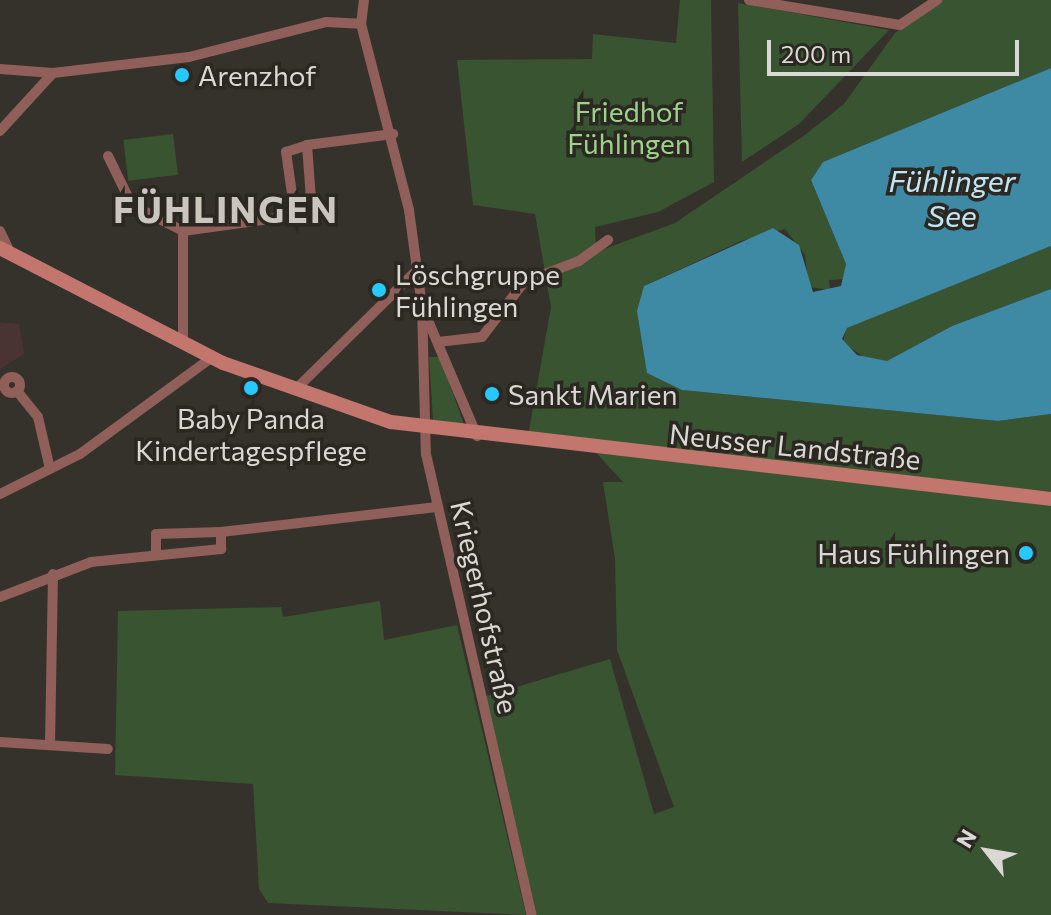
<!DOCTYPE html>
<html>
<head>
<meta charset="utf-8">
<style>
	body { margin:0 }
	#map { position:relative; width:1051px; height:915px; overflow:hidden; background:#35322c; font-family:Commissioner,sans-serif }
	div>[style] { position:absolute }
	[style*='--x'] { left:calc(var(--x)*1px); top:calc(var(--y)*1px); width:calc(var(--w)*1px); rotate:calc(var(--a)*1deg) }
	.education>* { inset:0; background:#493433 }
	.green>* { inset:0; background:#395431; transform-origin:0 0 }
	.water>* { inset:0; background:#3e89a4 }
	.street>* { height:10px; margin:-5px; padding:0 5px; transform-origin:5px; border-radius:5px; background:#905f59 }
	.street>.ring { margin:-5px; padding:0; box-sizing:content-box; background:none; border:10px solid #905f59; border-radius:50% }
	.secondary>* { height:14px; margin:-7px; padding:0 7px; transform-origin:7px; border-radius:7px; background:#c3766d }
	.dots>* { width:22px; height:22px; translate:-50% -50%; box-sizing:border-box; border:4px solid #2b2822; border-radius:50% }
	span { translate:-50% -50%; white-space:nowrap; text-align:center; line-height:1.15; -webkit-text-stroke:7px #2b2822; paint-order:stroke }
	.poi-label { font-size:28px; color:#dad8d4 }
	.left { translate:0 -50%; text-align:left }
	.right { translate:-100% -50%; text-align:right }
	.park-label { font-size:28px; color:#9cd48b }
	.street-label { font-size:28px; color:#dad8d4 }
	.water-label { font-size:30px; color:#c0e6f6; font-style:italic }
	.district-label { font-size:36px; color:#cac6be; font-weight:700; letter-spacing:2px }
	.north { position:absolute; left:947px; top:811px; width:80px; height:80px; -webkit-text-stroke:6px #2b2822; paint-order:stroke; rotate:301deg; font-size:22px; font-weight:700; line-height:32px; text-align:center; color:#dad8d4 }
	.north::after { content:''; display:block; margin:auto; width:28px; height:36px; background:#dad8d4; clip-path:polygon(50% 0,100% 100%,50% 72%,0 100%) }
	.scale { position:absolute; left:767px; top:40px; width:252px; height:36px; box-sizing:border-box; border:4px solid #dad8d4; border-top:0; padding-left:10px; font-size:24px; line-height:28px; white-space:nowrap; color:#dad8d4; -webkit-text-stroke:6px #2b2822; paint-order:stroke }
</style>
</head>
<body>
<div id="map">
	<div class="education">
		<i style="clip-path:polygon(0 322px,19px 324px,24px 354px,0 369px)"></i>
	</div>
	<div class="green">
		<i style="clip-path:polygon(680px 0,711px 0,714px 182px,658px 212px,595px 227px,596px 252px,675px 223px,805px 135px,844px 104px,895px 33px,943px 0,1051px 0,1051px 68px,823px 162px,811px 180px,846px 264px,843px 279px,829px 280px,830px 290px,809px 287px,805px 255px,785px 229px,741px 241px,644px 286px,682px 390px,998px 421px,1051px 414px,1051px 915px,534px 915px,483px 697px,610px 659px,654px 814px,674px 807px,617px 650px,615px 559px,603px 482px,623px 482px,590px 446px,527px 442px,551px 307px,535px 214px,473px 205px,457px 60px,592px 59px,593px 34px,676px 43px)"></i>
		<i style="clip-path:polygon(738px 3px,889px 30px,799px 124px,742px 162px)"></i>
		<i style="left:173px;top:134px;width:41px;height:50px;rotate:83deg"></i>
		<i style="clip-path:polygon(1051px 246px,1051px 289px,952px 326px,887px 361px,870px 361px,843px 343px,846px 328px)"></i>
		<i style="clip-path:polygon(429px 357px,440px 357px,465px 427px,433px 420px)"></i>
		<i style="clip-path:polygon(380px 601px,384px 640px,457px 625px,526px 915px,268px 903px,259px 889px,253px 784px,115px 775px,118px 611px,281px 607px,283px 617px)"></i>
	</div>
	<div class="water">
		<i style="clip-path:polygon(1051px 68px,1051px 246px,847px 328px,842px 339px,857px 355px,887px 361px,952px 326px,1051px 289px,1051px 414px,998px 421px,682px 390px,647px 373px,637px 311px,644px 286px,773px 228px,799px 245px,813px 292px,841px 286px,846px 264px,811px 180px,823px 162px)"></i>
	</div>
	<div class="street">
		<i style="--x:364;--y:0;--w:24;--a:97"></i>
		<i style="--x:361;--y:24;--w:192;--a:75.5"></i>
		<i style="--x:409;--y:210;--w:97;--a:82.3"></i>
		<i style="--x:422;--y:306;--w:148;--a:88.5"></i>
		<i style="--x:426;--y:454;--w:473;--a:77.1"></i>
		<i style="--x:749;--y:0;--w:153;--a:9.4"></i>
		<i style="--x:900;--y:25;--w:45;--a:-34"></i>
		<i style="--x:0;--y:69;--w:53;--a:4.3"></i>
		<i style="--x:0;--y:131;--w:79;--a:-47.6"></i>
		<i style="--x:53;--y:73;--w:137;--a:-6.7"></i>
		<i style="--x:189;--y:57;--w:141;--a:-14.3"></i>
		<i style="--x:326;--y:22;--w:35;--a:3"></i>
		<i style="--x:108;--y:156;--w:55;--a:63.9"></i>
		<i style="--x:132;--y:205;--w:57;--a:27"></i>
		<i style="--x:295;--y:215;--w:64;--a:-98.1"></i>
		<i style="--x:286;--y:152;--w:22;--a:-18"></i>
		<i style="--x:0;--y:231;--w:19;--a:65"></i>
		<i style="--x:424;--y:311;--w:136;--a:67"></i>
		<i style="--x:438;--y:342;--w:44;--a:-6.5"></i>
		<i style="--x:482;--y:337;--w:69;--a:-52.6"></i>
		<i style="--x:524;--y:282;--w:59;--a:-20.9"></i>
		<i style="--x:579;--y:261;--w:36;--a:-36"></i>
		<i style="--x:183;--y:343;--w:112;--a:-90"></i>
		<i style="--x:183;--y:231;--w:130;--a:-7.9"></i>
		<i style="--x:312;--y:213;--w:68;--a:-94.2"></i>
		<i style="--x:307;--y:145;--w:87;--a:-7.3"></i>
		<i class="ring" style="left:4px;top:377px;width:6px;height:6px"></i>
		<i style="--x:300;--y:385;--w:163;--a:-44.5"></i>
		<i style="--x:17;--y:391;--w:33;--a:51"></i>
		<i style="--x:38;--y:417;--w:53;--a:77"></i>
		<i style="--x:0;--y:494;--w:89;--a:-26.6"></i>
		<i style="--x:80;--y:454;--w:162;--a:-36.2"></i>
		<i style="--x:156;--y:551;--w:17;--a:-90"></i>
		<i style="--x:156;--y:534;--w:65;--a:-1.8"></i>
		<i style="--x:0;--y:597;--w:97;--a:-21"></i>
		<i style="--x:91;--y:562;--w:131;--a:-5.7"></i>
		<i style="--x:221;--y:549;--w:17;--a:-90"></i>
		<i style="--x:221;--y:532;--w:217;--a:-6.6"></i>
		<i style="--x:0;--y:742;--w:108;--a:3.7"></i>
		<i style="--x:50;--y:745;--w:171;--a:-89"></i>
	</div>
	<div class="secondary">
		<i style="--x:0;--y:248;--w:251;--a:27.3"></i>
		<i style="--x:223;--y:363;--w:178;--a:19.4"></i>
		<i style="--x:391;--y:422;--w:664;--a:6.65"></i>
	</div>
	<div class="dots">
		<i style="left:182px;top:75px;background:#26c9fe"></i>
		<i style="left:379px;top:290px;background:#26c9fe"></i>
		<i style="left:251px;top:388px;background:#26c9fe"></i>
		<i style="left:492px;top:394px;background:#26c9fe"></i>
		<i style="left:1026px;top:553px;background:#26c9fe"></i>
	</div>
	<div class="poi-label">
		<span class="left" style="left:198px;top:75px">Arenzhof</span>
		<span class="left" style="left:395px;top:290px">Löschgruppe<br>Fühlingen</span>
		<span class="left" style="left:508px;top:394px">Sankt Marien</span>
		<span style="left:251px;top:434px">Baby Panda<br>Kindertagespflege</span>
		<span class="right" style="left:1010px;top:553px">Haus Fühlingen</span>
	</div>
	<div class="park-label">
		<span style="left:629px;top:127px">Friedhof<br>Fühlingen</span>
	</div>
	<div class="street-label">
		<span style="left:795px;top:446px;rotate:6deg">Neusser Landstraße</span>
		<span style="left:485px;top:607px;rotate:77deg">Kriegerhofstraße</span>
	</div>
	<div class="water-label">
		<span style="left:952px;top:197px">Fühlinger<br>See</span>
	</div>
	<div class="district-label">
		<span style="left:226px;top:209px">FÜHLINGEN</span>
	</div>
	<div class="north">N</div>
	<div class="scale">200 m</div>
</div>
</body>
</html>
